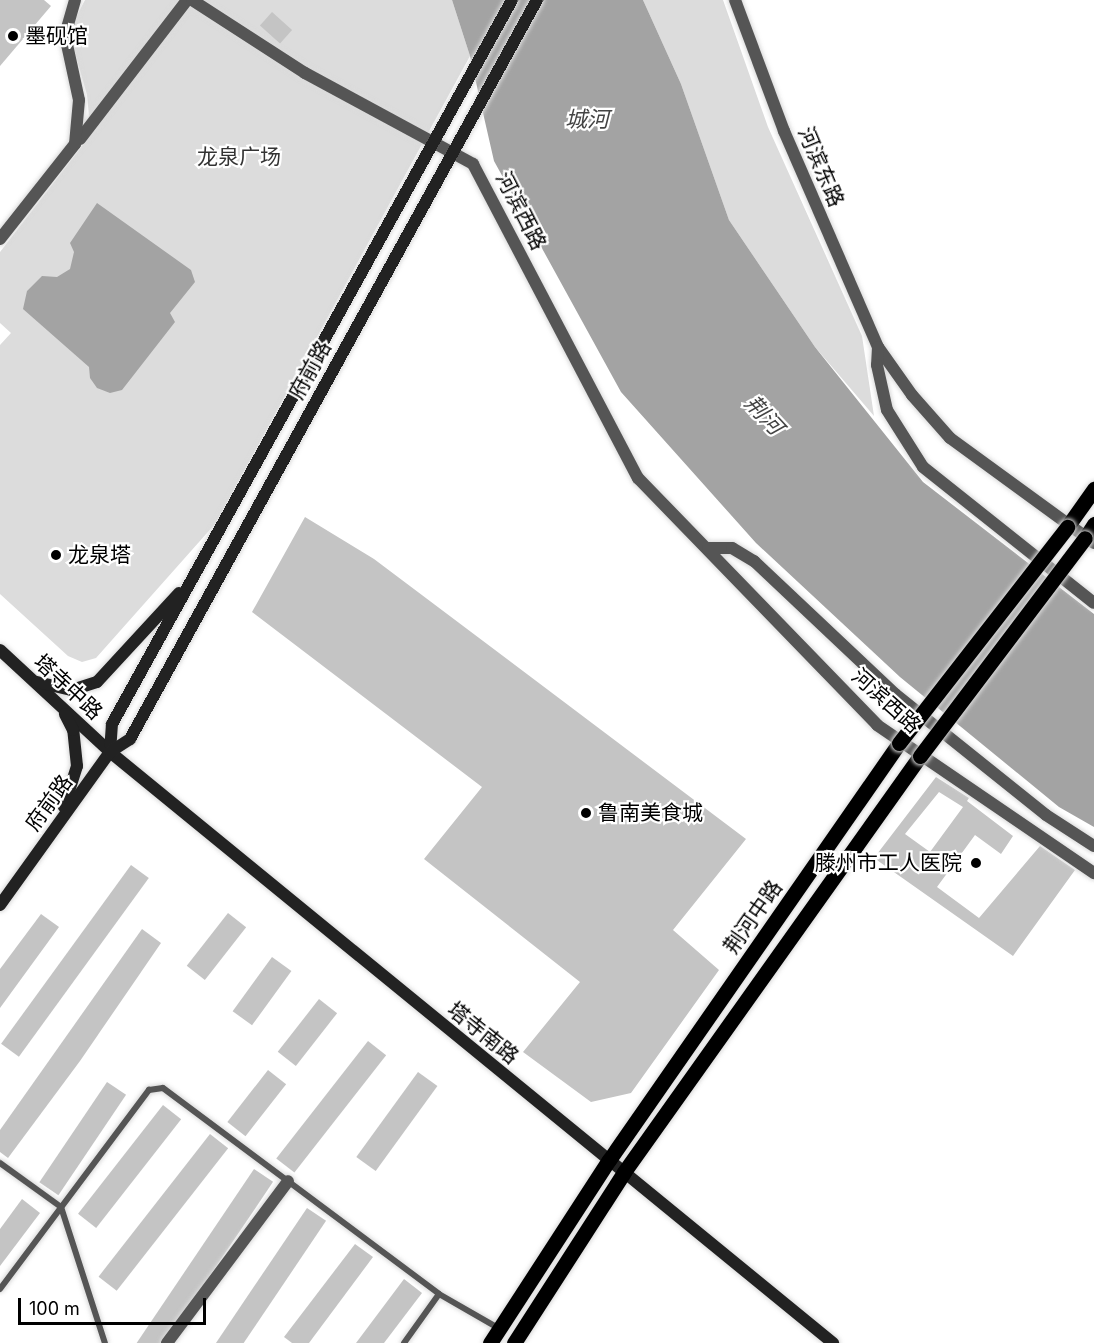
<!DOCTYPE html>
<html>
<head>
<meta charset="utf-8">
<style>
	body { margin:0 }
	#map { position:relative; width:1094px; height:1343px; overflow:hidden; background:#fff; font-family:Inter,"Noto Sans SC",sans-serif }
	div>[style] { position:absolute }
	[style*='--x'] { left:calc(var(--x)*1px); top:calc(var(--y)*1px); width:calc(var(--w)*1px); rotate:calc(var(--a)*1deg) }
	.green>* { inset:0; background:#dcdcdc }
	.water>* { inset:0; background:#a3a3a3 }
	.building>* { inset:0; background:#c4c4c4; transform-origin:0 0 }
	.roads { filter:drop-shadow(0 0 2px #dbdbdb) drop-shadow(0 0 2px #dbdbdb) }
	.service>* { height:6px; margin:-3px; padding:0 3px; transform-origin:3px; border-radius:3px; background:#555 }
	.minor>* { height:12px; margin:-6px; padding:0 6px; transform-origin:6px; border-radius:6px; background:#555 }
	.tertiary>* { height:12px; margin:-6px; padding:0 6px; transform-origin:6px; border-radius:6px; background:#555 }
	.secondary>* { height:12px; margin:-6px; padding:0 6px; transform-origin:6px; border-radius:6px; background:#222 }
	.primary>* { height:15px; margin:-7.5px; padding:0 7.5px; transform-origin:7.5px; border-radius:7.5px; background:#000 }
	.bridges { filter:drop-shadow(0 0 2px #dbdbdb) drop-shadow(0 0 2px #dbdbdb) }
	.primary-bridge>* { height:15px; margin:-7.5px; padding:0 7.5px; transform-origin:7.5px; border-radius:7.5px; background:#000 }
	.dots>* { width:16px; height:16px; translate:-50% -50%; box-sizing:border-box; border:3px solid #fff; border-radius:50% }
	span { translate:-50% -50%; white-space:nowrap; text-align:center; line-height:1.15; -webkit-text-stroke:4.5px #fff; paint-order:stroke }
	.poi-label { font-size:21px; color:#000 }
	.left { translate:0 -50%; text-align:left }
	.right { translate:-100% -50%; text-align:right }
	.park-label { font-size:21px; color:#333 }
	.street-label { font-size:21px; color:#000 }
	.water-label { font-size:22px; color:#444; font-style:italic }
	.scale { position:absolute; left:18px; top:1298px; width:188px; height:27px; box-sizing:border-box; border:3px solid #000; border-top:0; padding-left:8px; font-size:18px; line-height:21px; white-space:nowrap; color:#000; -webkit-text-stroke:4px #fff; paint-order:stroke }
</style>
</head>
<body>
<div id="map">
	<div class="green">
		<i style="clip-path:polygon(85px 0,452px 0,470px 56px,215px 524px,96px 658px,82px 662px,68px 656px,0 594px,0 345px,11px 333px,0 323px,0 252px,83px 145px,89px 116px,87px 95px,72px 42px,73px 23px)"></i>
		<i style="clip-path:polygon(643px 0,723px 0,768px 127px,862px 336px,874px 416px,815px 347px,729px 220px,681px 84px)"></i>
	</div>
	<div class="water">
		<i style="clip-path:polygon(452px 0,643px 0,681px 84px,729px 220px,815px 347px,923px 482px,1094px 614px,1094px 827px,1059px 807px,900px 677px,756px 543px,621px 392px,494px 161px,470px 56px)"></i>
		<i style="clip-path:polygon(97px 203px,191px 270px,195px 282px,170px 313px,175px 322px,122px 390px,110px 393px,97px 388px,90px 378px,89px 367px,23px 309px,27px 291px,42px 276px,57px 277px,70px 269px,74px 252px,70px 243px)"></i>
	</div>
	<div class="building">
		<i style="clip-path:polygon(0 0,44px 0,51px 6px,0 66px)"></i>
		<i style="left:272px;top:12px;width:27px;height:18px;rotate:42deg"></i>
		<i style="clip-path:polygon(305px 517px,374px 559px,746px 839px,673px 930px,719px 970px,631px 1093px,591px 1102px,523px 1052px,580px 982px,424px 859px,482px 787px,252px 612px)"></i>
		<i style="clip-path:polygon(evenodd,936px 777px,969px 798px,967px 801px,1013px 836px,1001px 854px,975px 835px,937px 887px,979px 918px,1040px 846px,1075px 870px,1013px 956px,874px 858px,936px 777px,939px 792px,963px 807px,930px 852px,905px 834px,939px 792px)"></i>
		<i style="left:131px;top:865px;width:22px;height:221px;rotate:36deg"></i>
		<i style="left:228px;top:913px;width:23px;height:67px;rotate:38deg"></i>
		<i style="clip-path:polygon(41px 914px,59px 927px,0 1008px,0 969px)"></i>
		<i style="clip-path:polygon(142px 929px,161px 943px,80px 1061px,8px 1158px,0 1152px,0 1130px)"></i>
		<i style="left:272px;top:957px;width:24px;height:67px;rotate:36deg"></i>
		<i style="left:319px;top:999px;width:23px;height:67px;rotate:38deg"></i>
		<i style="left:368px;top:1041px;width:23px;height:149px;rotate:38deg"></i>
		<i style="left:268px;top:1070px;width:23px;height:66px;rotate:38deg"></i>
		<i style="left:418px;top:1072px;width:24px;height:105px;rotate:36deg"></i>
		<i style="left:107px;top:1082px;width:23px;height:121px;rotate:34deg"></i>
		<i style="left:163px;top:1105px;width:23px;height:138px;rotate:38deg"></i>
		<i style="left:210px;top:1134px;width:23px;height:181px;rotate:38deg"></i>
		<i style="left:254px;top:1169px;width:23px;height:216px;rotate:34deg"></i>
		<i style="clip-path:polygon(22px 1199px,40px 1213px,0 1266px,0 1229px)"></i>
		<i style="left:307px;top:1208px;width:23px;height:169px;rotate:34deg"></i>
		<i style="clip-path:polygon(355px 1244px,373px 1257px,309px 1343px,292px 1343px,284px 1337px)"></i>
		<i style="clip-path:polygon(404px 1279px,422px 1293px,384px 1343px,356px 1343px)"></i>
	</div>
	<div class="roads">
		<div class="service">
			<i style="--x:0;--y:1163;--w:75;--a:35.8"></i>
			<i style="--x:61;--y:1207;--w:143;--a:72.1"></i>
			<i style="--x:0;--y:1289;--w:249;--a:-53.2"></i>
			<i style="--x:149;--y:1090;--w:14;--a:-8"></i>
			<i style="--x:163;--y:1088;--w:344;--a:36.7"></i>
			<i style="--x:439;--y:1294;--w:70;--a:29.8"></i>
			<i style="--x:404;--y:1343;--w:60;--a:-54.5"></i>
		</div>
		<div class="minor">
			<i style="--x:80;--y:139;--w:175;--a:-52.4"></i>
			<i style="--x:0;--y:239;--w:121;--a:-51.7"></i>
			<i style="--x:75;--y:144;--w:44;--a:-84.8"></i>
			<i style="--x:79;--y:100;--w:66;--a:-102.2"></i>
			<i style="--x:65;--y:35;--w:36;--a:-74"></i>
			<i style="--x:167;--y:1343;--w:202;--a:-53.2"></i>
		</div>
		<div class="tertiary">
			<i style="--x:192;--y:0;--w:135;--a:32.9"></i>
			<i style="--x:305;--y:73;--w:191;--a:28.4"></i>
			<i style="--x:473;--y:164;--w:355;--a:62.3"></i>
			<i style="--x:638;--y:478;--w:344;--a:45.9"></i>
			<i style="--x:877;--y:725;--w:263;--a:34.3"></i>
			<i style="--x:735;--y:0;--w:140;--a:69.5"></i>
			<i style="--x:784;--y:131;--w:236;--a:66.5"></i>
			<i style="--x:878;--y:347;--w:59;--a:54.7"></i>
			<i style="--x:912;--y:395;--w:57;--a:48.5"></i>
			<i style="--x:950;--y:438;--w:178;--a:36.1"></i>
			<i style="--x:878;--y:347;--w:18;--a:93"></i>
			<i style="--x:877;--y:365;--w:46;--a:77.5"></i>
			<i style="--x:887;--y:410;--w:67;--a:57.7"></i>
			<i style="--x:923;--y:467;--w:218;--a:38.5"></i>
			<i style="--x:708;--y:548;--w:24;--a:0"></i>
			<i style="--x:732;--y:548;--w:26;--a:31"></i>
			<i style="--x:754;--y:561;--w:194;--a:43.3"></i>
			<i style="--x:895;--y:694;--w:193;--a:38.7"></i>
			<i style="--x:1046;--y:815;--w:57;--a:32.9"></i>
		</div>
		<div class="secondary">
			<i style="--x:0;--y:650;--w:150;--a:42.8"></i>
			<i style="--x:110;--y:752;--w:934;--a:39.26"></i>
			<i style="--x:37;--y:682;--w:36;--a:13"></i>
			<i style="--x:72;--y:690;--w:26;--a:-18"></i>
			<i style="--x:97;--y:682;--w:121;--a:-47.3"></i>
			<i style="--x:110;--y:752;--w:28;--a:-86"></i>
			<i style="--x:112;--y:724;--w:827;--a:-61.08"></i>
			<i style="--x:64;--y:807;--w:43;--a:-72.4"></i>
			<i style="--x:77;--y:766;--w:36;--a:-96"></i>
			<i style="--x:73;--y:730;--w:18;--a:-117"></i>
			<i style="--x:0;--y:905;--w:188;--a:-54.3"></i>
			<i style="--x:110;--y:752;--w:24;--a:-33"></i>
			<i style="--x:130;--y:739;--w:844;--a:-61.16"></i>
		</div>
		<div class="primary">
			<i style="--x:1067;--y:527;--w:47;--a:-54.6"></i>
			<i style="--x:1085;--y:538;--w:17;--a:-57"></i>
			<i style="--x:490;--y:1343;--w:218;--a:-57"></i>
			<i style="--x:609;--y:1160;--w:508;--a:-55.18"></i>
			<i style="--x:514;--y:1343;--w:203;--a:-57.2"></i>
			<i style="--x:624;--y:1172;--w:511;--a:-54.57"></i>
		</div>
	</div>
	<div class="bridges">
		<div class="primary-bridge">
			<i style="--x:899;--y:743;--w:274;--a:-52.1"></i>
			<i style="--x:920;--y:756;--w:273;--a:-52.9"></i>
		</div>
	</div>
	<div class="dots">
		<i style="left:13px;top:36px;background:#000"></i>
		<i style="left:56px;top:555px;background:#000"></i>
		<i style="left:586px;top:813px;background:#000"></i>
		<i style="left:976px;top:863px;background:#000"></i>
	</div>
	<div class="poi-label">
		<span class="left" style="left:25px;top:36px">墨砚馆</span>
		<span class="left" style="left:68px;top:555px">龙泉塔</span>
		<span class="left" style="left:598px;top:813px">鲁南美食城</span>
		<span class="right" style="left:962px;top:863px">滕州市工人医院</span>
	</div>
	<div class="park-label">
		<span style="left:239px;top:157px">龙泉广场</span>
	</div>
	<div class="street-label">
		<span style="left:821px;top:167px;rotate:67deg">河滨东路</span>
		<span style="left:521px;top:211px;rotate:63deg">河滨西路</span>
		<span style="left:310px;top:370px;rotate:-61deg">府前路</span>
		<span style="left:68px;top:687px;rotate:43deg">塔寺中路</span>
		<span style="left:886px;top:701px;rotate:42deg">河滨西路</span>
		<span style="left:49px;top:803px;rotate:-54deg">府前路</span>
		<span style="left:753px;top:917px;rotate:-55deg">荆河中路</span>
		<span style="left:483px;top:1033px;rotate:39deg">塔寺南路</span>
	</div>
	<div class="water-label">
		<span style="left:587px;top:120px">城河</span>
		<span style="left:764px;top:415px;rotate:47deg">荆河</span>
	</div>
	<div class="scale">100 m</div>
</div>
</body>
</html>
